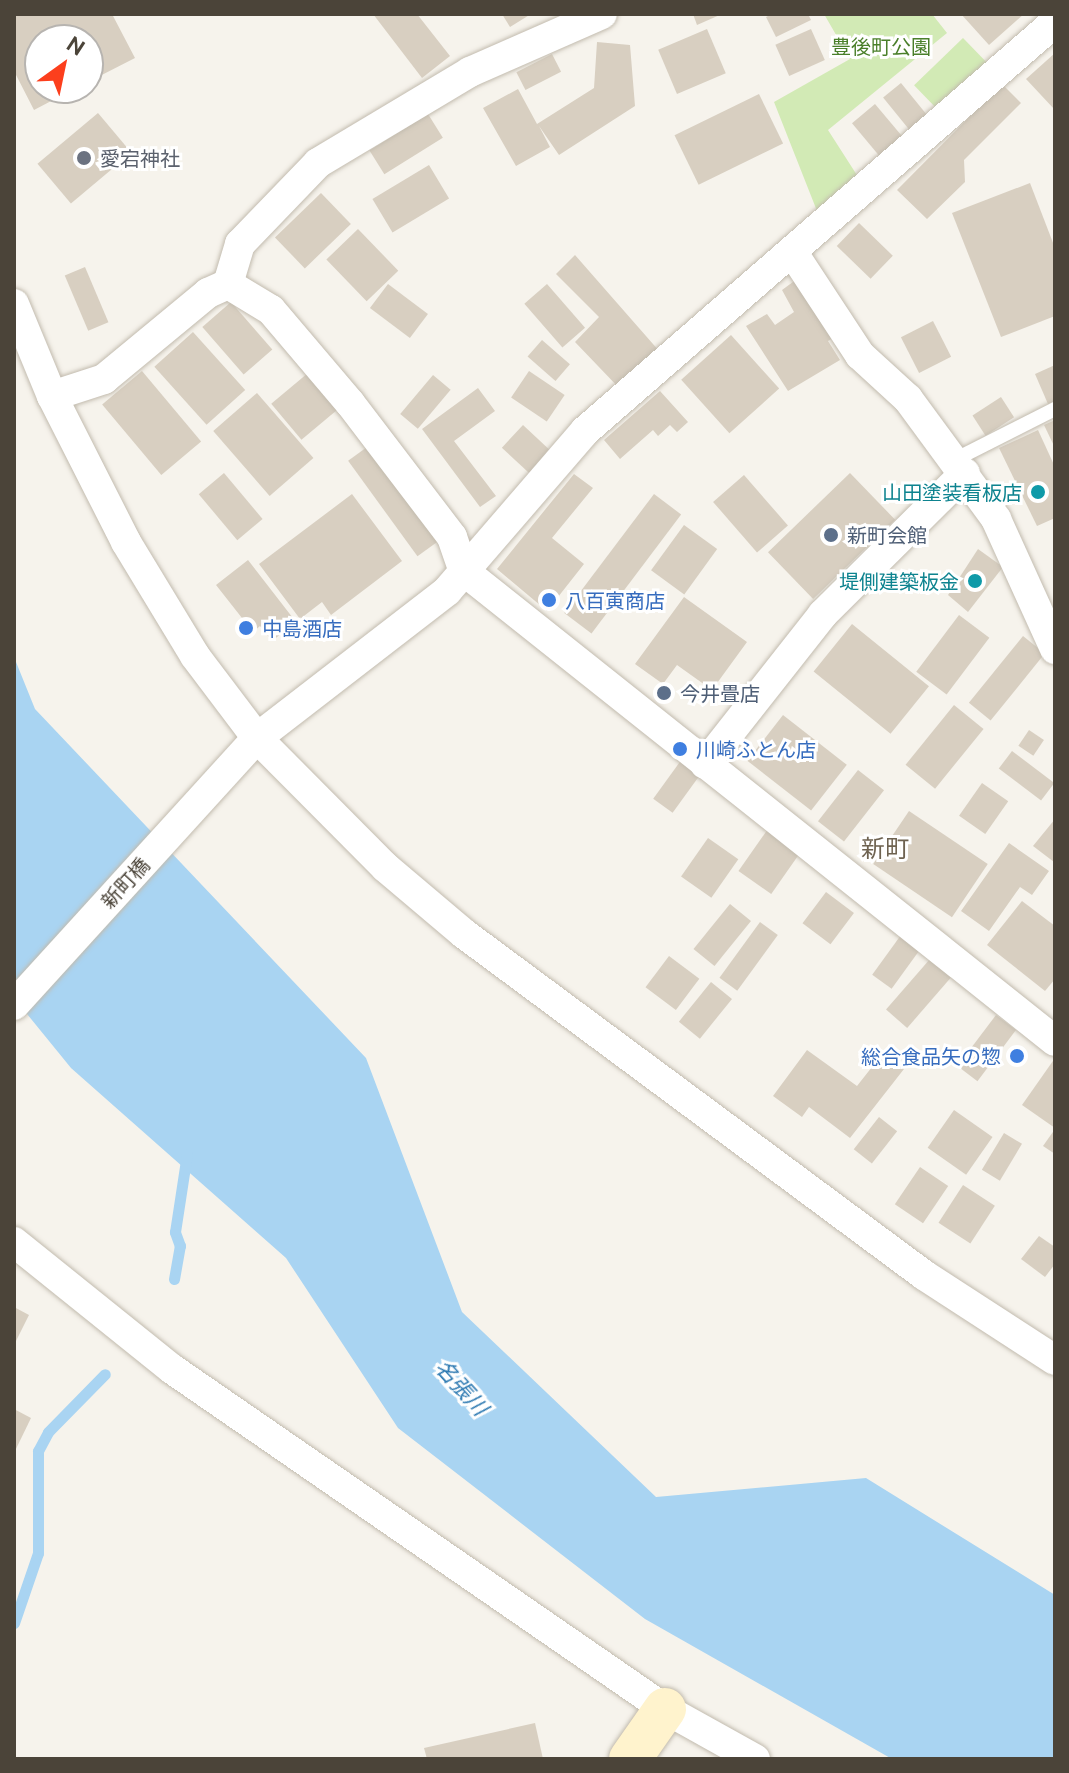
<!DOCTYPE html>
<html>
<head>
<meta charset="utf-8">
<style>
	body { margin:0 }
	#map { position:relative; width:1069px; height:1773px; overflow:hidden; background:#f6f3ec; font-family:Ubuntu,"Noto Sans JP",sans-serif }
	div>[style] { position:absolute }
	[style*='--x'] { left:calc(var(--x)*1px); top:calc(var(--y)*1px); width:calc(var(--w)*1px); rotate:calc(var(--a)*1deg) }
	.green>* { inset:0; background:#d2eab5; transform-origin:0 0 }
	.water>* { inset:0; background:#a9d4f2 }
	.stream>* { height:11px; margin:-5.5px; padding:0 5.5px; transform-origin:5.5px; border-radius:5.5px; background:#a9d4f2 }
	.building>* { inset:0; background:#d8cfc1; transform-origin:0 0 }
	.roads { filter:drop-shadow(0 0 2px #c2bbae) drop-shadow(0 0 2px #c2bbae) }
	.lane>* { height:14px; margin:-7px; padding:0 7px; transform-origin:7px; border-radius:7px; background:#fff }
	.street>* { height:30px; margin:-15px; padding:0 15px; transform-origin:15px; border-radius:15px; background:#fff }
	.secondary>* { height:42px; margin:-21px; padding:0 21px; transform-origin:21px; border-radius:21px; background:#fff3cd }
	.dots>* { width:22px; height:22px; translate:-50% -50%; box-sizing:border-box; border:4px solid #fff; border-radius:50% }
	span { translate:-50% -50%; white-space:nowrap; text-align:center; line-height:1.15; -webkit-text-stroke:6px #fff; paint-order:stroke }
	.park-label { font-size:20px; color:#4a7f2a }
	.worship-label { font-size:20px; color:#5b616d }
	.left { translate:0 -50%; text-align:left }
	.culture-label { font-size:20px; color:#0d838f }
	.right { translate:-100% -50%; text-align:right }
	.service-label { font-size:20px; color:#4e5e75 }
	.shop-label { font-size:20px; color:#366cbe }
	.street-label { font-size:20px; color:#4b4439 }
	.water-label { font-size:22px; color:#2e7ab2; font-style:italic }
	.quarter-label { font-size:24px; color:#6e6250 }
	.frame { position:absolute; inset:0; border:16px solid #4b4439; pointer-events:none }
	.north { position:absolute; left:24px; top:24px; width:80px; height:80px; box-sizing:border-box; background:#fff; border:2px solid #b7b4b0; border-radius:50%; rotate:33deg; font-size:22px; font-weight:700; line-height:32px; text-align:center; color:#4b4439 }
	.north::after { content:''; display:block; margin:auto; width:28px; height:36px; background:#fc3f1d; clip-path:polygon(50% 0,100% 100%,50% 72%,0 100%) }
</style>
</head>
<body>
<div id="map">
	<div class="green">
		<i style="clip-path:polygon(824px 14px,932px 14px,947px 33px,828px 130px,862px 183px,817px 211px,774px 102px,850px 59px)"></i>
		<i style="left:963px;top:38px;width:45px;height:68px;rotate:46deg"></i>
	</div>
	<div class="water">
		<i style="clip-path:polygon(14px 657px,35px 709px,366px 1058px,462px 1312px,656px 1497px,866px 1478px,1055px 1595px,1055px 1759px,892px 1759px,645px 1619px,398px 1428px,286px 1258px,71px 1068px,14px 998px)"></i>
	</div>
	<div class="stream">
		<i style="--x:174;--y:1279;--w:34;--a:-80"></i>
		<i style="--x:180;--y:1246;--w:15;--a:-110"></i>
		<i style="--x:175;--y:1232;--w:79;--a:-81.3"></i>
		<i style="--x:14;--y:1623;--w:74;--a:-71.1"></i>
		<i style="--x:38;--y:1553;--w:102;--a:-90"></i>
		<i style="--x:38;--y:1451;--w:21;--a:-62"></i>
		<i style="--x:48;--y:1432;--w:81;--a:-45.5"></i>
	</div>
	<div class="building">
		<i style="clip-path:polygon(14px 14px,112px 14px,135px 58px,88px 82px,88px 40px,40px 40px,40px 88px,76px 88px,34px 110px,14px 71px)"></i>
		<i style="clip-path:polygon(373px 14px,417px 14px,450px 56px,422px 78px)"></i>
		<i style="clip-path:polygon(502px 14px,531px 14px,510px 27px)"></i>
		<i style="clip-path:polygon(693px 14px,722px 14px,697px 25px)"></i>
		<i style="clip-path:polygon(772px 14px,808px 14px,811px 20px,776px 37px,766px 17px)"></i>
		<i style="clip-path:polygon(961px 14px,1024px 14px,989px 45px)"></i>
		<i style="left:707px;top:29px;width:48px;height:53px;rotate:67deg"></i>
		<i style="left:811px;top:29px;width:34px;height:39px;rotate:66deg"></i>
		<i style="clip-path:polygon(597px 42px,630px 45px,635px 106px,559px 155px,539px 126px,550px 147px,516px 166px,483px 108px,518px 89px,537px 124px,594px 88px)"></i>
		<i style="clip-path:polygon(1055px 53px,1055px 110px,1026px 79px)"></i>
		<i style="left:552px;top:54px;width:20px;height:40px;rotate:63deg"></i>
		<i style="left:901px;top:83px;width:50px;height:23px;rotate:51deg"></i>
		<i style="clip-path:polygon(1002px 84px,1021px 103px,964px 160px,965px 182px,927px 219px,897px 190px)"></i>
		<i style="left:759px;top:94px;width:55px;height:94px;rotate:64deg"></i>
		<i style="left:875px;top:104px;width:53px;height:30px;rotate:50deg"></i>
		<i style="left:98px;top:113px;width:52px;height:79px;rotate:50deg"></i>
		<i style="left:428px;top:114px;width:28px;height:69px;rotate:58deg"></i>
		<i style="left:429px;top:165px;width:39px;height:66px;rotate:59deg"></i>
		<i style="clip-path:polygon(1030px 183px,1055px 248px,1055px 316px,1001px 337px,952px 213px)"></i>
		<i style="left:321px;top:193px;width:43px;height:64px;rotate:46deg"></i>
		<i style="left:859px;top:223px;width:47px;height:32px;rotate:44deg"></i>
		<i style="left:358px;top:229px;width:58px;height:44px;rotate:46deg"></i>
		<i style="clip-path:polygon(575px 255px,660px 352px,621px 390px,575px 342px,599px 317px,556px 274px)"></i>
		<i style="left:85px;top:267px;width:60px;height:22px;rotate:67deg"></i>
		<i style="clip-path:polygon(797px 279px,833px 338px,828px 341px,840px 360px,788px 391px,746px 326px,767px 314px,775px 325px,794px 312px,782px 290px)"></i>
		<i style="left:388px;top:284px;width:50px;height:30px;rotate:37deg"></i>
		<i style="left:547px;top:284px;width:58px;height:30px;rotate:49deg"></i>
		<i style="left:231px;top:302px;width:63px;height:38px;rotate:49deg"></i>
		<i style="left:933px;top:321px;width:40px;height:36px;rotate:63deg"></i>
		<i style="left:193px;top:332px;width:78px;height:52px;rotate:48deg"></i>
		<i style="left:731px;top:335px;width:72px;height:67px;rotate:48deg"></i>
		<i style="left:542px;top:340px;width:37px;height:22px;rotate:41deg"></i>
		<i style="clip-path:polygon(1055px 365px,1055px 401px,1048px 404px,1035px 374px)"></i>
		<i style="left:142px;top:371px;width:92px;height:52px;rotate:50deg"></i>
		<i style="left:529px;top:371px;width:43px;height:32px;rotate:34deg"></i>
		<i style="left:308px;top:373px;width:47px;height:48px;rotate:50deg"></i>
		<i style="left:433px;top:375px;width:23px;height:51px;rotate:40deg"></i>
		<i style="clip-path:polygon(478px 388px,495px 411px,454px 441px,496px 496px,480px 507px,422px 429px)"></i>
		<i style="clip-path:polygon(660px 391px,688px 422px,677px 432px,670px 425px,658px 436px,653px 430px,620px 459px,604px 440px)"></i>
		<i style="left:257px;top:393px;width:86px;height:58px;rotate:49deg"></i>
		<i style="left:1001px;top:397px;width:24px;height:34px;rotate:57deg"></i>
		<i style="clip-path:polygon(1055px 420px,1055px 448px,1044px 425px)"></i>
		<i style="left:523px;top:425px;width:45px;height:31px;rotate:43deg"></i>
		<i style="clip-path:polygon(1038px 430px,1055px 467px,1055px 518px,1037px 526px,999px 448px)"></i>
		<i style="left:374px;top:442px;width:118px;height:32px;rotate:54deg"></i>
		<i style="left:224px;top:473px;width:60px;height:33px;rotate:50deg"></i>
		<i style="left:850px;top:473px;width:65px;height:114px;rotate:46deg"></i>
		<i style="clip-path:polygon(574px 474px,593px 488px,552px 538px,584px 564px,547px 611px,497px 569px)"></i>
		<i style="left:744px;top:475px;width:67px;height:41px;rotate:49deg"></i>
		<i style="clip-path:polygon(352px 494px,402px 561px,331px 615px,322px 602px,300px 619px,259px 564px)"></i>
		<i style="left:654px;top:494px;width:34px;height:149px;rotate:37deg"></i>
		<i style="left:684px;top:525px;width:41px;height:56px;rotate:36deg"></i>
		<i style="clip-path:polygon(978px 549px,1003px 567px,968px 612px,948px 595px)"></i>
		<i style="clip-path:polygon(248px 560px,296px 622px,272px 641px,260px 626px,253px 632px,216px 585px)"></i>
		<i style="clip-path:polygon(684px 597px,747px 642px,712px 690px,677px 665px,663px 684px,635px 664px)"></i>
		<i style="left:959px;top:615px;width:38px;height:71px;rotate:37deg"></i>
		<i style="left:852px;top:624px;width:99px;height:61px;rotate:39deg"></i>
		<i style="left:1023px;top:636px;width:28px;height:86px;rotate:39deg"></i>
		<i style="left:954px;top:705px;width:38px;height:77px;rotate:39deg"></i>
		<i style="left:783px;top:715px;width:81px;height:58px;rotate:38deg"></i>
		<i style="left:1029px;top:730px;width:18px;height:19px;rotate:34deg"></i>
		<i style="left:1012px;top:751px;width:53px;height:22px;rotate:37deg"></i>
		<i style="left:682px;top:759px;width:24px;height:49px;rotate:36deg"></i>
		<i style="left:858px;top:770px;width:33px;height:65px;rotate:38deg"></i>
		<i style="left:982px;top:783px;width:32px;height:40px;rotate:35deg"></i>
		<i style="left:909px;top:811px;width:95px;height:64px;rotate:34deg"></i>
		<i style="clip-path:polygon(1055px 819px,1055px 860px,1054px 862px,1033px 846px)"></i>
		<i style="left:770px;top:826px;width:40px;height:55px;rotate:35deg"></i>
		<i style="left:708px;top:838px;width:37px;height:47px;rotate:35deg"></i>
		<i style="clip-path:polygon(1009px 843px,1049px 871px,1032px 895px,1020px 887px,989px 931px,961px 911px)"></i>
		<i style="left:826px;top:892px;width:35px;height:39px;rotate:37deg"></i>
		<i style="clip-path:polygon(1022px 901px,1055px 926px,1055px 979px,1045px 991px,987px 945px)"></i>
		<i style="left:730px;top:904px;width:27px;height:58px;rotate:39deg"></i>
		<i style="left:760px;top:922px;width:22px;height:69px;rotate:36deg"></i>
		<i style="left:901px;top:935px;width:24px;height:49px;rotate:36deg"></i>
		<i style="left:669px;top:956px;width:38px;height:39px;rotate:37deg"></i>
		<i style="left:930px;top:959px;width:28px;height:67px;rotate:41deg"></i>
		<i style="left:711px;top:982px;width:27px;height:51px;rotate:39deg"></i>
		<i style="left:996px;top:1015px;width:25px;height:64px;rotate:37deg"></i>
		<i style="clip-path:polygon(807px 1050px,857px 1086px,883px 1053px,904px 1069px,850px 1138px,809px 1107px,802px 1117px,773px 1096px)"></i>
		<i style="clip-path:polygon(1055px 1058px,1055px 1128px,1022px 1105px)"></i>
		<i style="left:954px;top:1110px;width:47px;height:46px;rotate:35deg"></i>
		<i style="left:879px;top:1117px;width:23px;height:41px;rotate:38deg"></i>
		<i style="clip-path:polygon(1055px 1129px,1055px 1154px,1043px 1146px)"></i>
		<i style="left:1004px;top:1133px;width:21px;height:43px;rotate:31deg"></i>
		<i style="left:920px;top:1167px;width:34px;height:45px;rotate:34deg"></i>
		<i style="left:963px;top:1185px;width:38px;height:45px;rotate:33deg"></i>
		<i style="clip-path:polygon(1039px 1236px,1055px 1247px,1055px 1264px,1045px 1277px,1021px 1259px)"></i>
		<i style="clip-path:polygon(14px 1307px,29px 1315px,14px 1345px)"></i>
		<i style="clip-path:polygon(14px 1409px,31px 1418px,14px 1453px)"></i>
		<i style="clip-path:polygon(535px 1723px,543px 1759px,427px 1759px,424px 1748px)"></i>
	</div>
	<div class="roads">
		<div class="lane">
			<i style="--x:956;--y:459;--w:111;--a:-26.8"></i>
		</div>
		<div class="street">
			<i style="--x:793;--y:253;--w:122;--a:56.7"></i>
			<i style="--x:860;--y:355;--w:65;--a:42.5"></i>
			<i style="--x:908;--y:399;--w:149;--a:53.7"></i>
			<i style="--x:996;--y:519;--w:143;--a:65.6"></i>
			<i style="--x:228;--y:284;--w:50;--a:31.2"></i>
			<i style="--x:271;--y:310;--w:122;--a:49.7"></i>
			<i style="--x:350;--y:403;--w:168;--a:52.7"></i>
			<i style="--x:452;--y:537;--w:36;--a:71"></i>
			<i style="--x:464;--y:571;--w:755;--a:38.49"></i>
			<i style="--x:228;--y:284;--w:42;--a:-73.3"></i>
			<i style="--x:240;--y:244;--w:112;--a:-46.1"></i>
			<i style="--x:318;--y:163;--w:177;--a:-30.9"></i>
			<i style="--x:470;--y:72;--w:144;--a:-23.7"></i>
			<i style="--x:14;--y:304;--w:100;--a:67.6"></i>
			<i style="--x:52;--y:396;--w:164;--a:63.1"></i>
			<i style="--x:126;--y:542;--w:133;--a:58.8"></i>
			<i style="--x:195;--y:656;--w:103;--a:52.9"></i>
			<i style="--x:257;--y:738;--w:182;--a:45.2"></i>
			<i style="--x:385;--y:867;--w:102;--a:40.2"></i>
			<i style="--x:463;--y:933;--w:574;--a:36.57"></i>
			<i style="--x:924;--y:1275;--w:156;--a:33"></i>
			<i style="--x:52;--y:396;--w:55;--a:-18.1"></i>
			<i style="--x:104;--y:379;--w:135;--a:-39.6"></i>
			<i style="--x:208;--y:293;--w:22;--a:-24"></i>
			<i style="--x:705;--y:764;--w:191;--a:-51.8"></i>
			<i style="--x:823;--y:614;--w:200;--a:-44.8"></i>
			<i style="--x:14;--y:1005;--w:361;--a:-47.7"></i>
			<i style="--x:257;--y:738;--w:240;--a:-37.7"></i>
			<i style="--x:447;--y:591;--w:211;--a:-49.2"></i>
			<i style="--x:585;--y:431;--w:623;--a:-41.03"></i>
			<i style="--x:14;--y:1242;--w:203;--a:38.8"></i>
			<i style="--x:172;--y:1369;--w:599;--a:34.59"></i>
			<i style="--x:665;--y:1709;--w:103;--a:29.1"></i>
		</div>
		<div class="secondary">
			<i style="--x:630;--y:1759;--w:61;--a:-55"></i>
		</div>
	</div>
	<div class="dots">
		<i style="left:84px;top:158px;background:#6b7280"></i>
		<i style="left:1038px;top:492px;background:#0f9aa8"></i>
		<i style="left:831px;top:535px;background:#5c6f8a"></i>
		<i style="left:975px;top:581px;background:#0f9aa8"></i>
		<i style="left:549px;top:600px;background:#3f7fe0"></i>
		<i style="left:246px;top:628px;background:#3f7fe0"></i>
		<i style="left:664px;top:693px;background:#5c6f8a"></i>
		<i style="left:680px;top:749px;background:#3f7fe0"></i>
		<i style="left:1017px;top:1056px;background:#3f7fe0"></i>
	</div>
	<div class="park-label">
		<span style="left:881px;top:46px">豊後町公園</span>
	</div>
	<div class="worship-label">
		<span class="left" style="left:100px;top:158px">愛宕神社</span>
	</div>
	<div class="culture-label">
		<span class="right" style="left:1022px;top:492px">山田塗装看板店</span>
		<span class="right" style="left:959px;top:581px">堤側建築板金</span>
	</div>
	<div class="service-label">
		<span class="left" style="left:847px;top:535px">新町会館</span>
		<span class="left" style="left:680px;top:693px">今井畳店</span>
	</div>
	<div class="shop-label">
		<span class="left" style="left:565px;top:600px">八百寅商店</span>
		<span class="left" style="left:262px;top:628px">中島酒店</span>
		<span class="left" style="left:696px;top:749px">川崎ふとん店</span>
		<span class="right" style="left:1001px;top:1056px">総合食品矢の惣</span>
	</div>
	<div class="street-label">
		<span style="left:125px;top:883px;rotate:-48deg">新町橋</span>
	</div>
	<div class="water-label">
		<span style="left:462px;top:1387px;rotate:48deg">名張川</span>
	</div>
	<div class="quarter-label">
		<span style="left:885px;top:849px">新町</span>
	</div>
	<div class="frame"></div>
	<div class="north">N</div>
</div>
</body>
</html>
